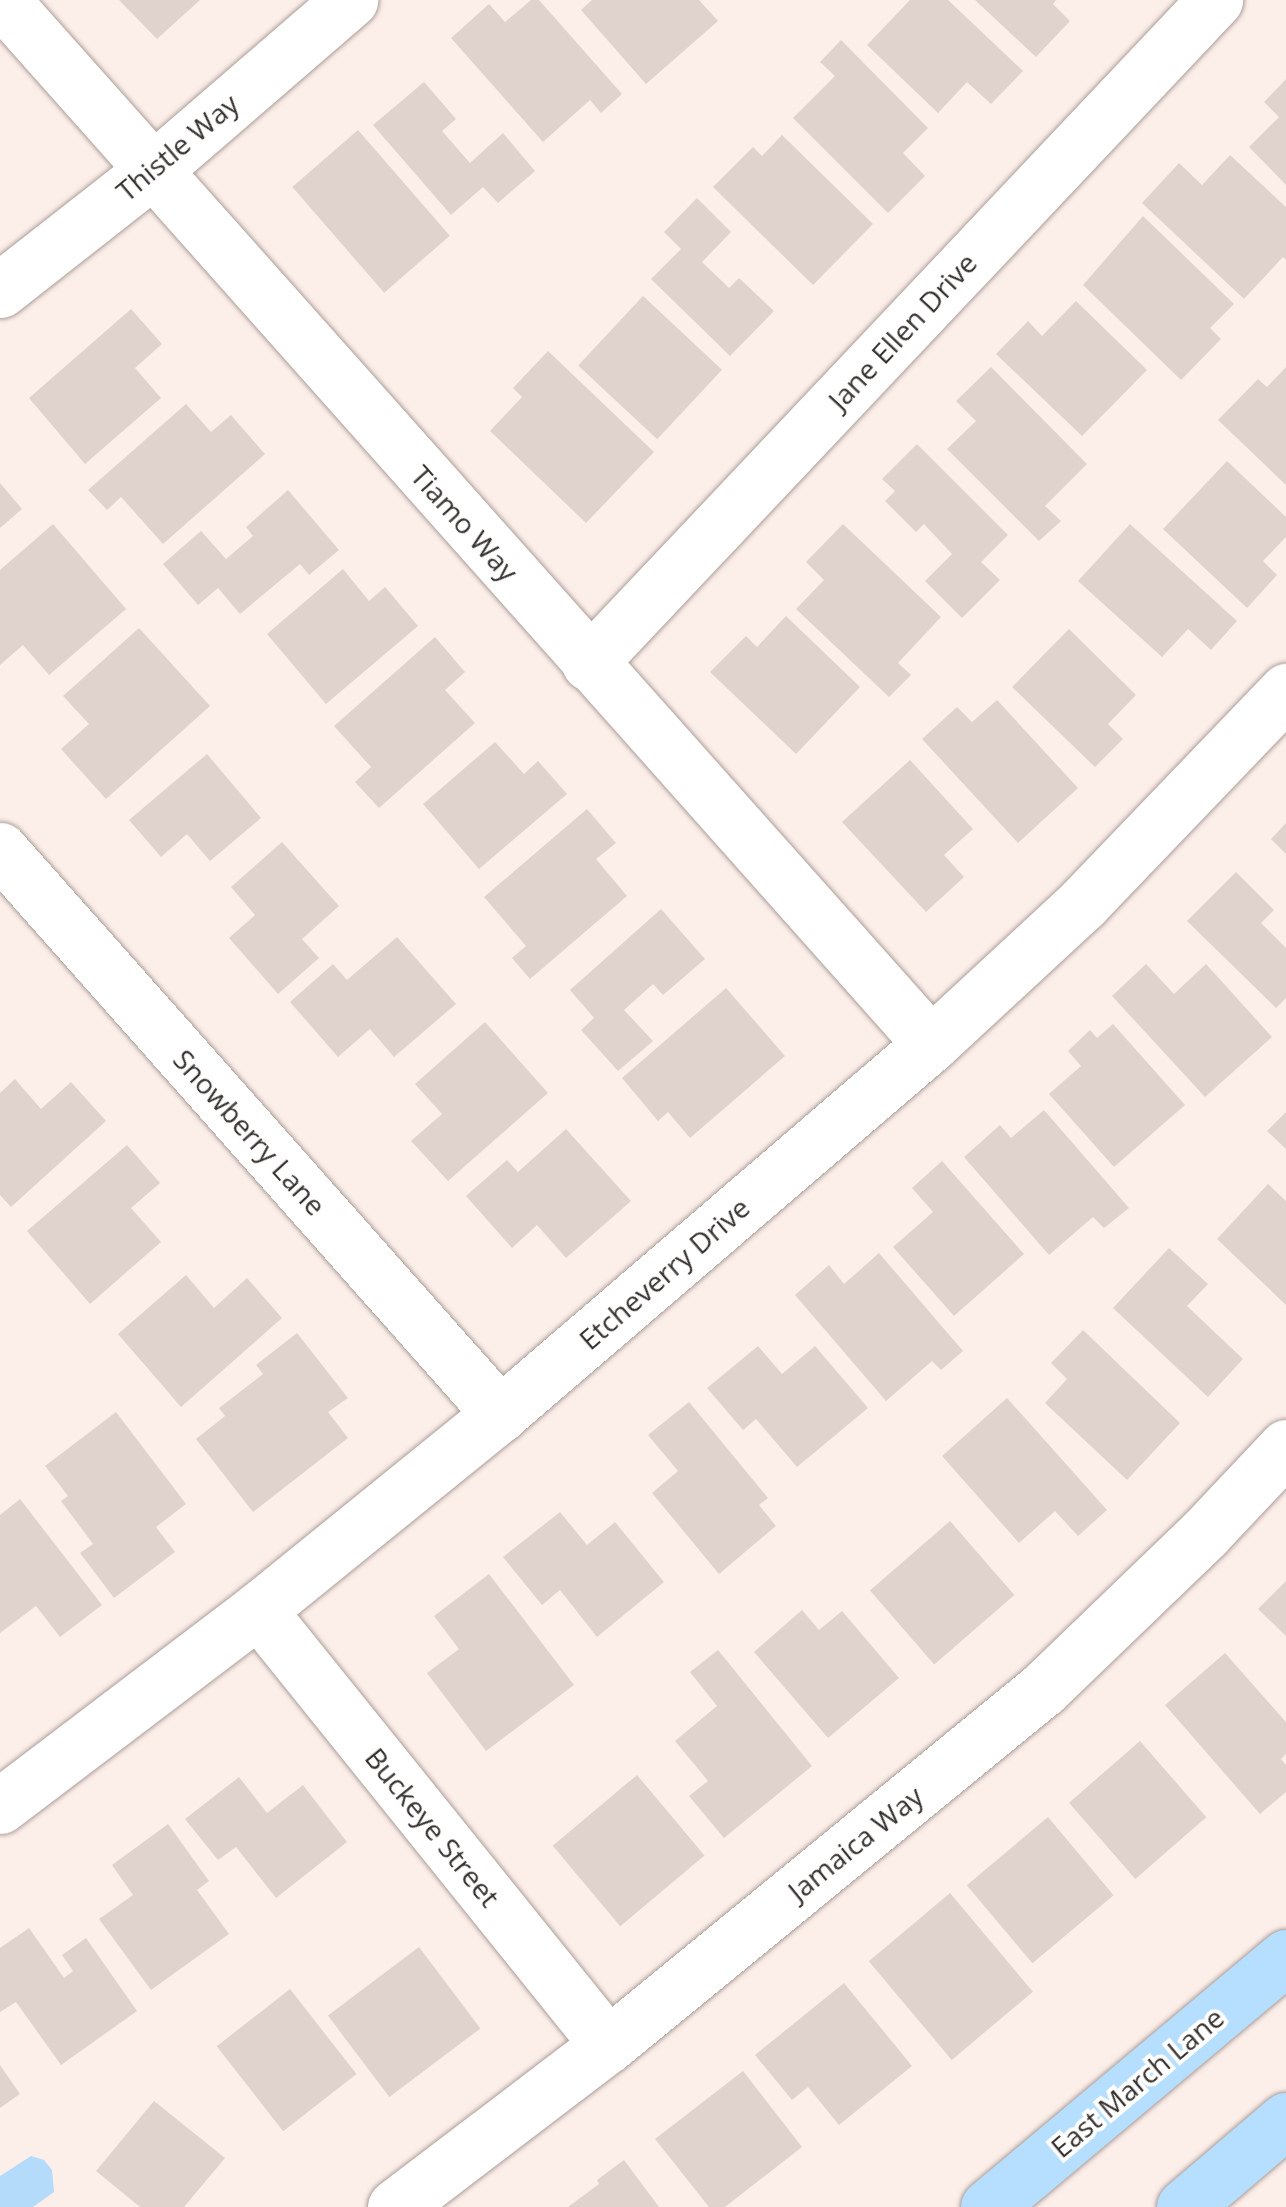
<!DOCTYPE html>
<html>
<head>
<meta charset="utf-8">
<style>
	body { margin:0 }
	#map { position:relative; width:1286px; height:2207px; overflow:hidden; background:#fceee9; font-family:"Open Sans",sans-serif }
	div>[style] { position:absolute }
	[style*='--x'] { left:calc(var(--x)*1px); top:calc(var(--y)*1px); width:calc(var(--w)*1px); rotate:calc(var(--a)*1deg) }
	.water>* { inset:0; background:#b4dbfa }
	.building>* { inset:0; background:#e0d3cd; transform-origin:0 0 }
	.roads { filter:drop-shadow(0 0 2px #ab9e99) drop-shadow(0 0 2px #ab9e99) }
	.minor>* { height:55px; margin:-27.5px; padding:0 27.5px; transform-origin:27.5px; border-radius:27.5px; background:#fff }
	.major>* { height:55px; margin:-27.5px; padding:0 27.5px; transform-origin:27.5px; border-radius:27.5px; background:#b6defe }
	span { translate:-50% -50%; white-space:nowrap; text-align:center; line-height:1.15; -webkit-text-stroke:8px #fff; paint-order:stroke }
	.street-label { font-size:28px; color:#36312f }
</style>
</head>
<body>
<div id="map">
	<div class="water">
		<i style="clip-path:polygon(31px 2156px,44px 2160px,52px 2170px,54px 2192px,33px 2207px,0 2207px,0 2176px)"></i>
	</div>
	<div class="building">
		<i style="clip-path:polygon(119px 0,200px 0,157px 39px)"></i>
		<i style="clip-path:polygon(531px 0,539px 0,622px 94px,601px 113px,590px 100px,543px 142px,451px 38px,489px 4px,505px 22px)"></i>
		<i style="clip-path:polygon(592px 0,699px 0,718px 21px,646px 84px,581px 10px)"></i>
		<i style="clip-path:polygon(910px 0,948px 0,1023px 71px,991px 104px,967px 82px,938px 113px,867px 45px)"></i>
		<i style="clip-path:polygon(975px 0,1056px 0,1053px 4px,1070px 21px,1036px 57px)"></i>
		<i style="clip-path:polygon(841px 40px,928px 128px,903px 153px,925px 176px,888px 213px,793px 118px,835px 76px,820px 62px)"></i>
		<i style="clip-path:polygon(1286px 79px,1286px 185px,1249px 147px,1279px 117px,1264px 102px)"></i>
		<i style="clip-path:polygon(424px 82px,456px 119px,442px 131px,470px 163px,503px 133px,535px 171px,498px 203px,483px 187px,451px 215px,373px 125px)"></i>
		<i style="left:358px;top:130px;width:140px;height:87px;rotate:49deg"></i>
		<i style="clip-path:polygon(782px 135px,873px 224px,813px 285px,713px 187px,753px 147px,762px 156px)"></i>
		<i style="clip-path:polygon(1230px 155px,1286px 207px,1286px 260px,1283px 257px,1244px 299px,1142px 203px,1179px 163px,1202px 185px)"></i>
		<i style="clip-path:polygon(697px 198px,731px 232px,702px 262px,729px 288px,739px 278px,774px 311px,730px 356px,651px 279px,681px 249px,664px 232px)"></i>
		<i style="clip-path:polygon(1143px 216px,1234px 304px,1210px 328px,1221px 339px,1181px 380px,1083px 285px)"></i>
		<i style="left:643px;top:296px;width:108px;height:95px;rotate:43deg"></i>
		<i style="clip-path:polygon(1076px 301px,1147px 370px,1082px 436px,996px 354px,1028px 321px,1042px 336px)"></i>
		<i style="clip-path:polygon(131px 309px,162px 344px,135px 368px,161px 398px,85px 464px,29px 398px)"></i>
		<i style="clip-path:polygon(548px 351px,654px 452px,586px 523px,490px 431px,522px 397px,513px 388px)"></i>
		<i style="clip-path:polygon(991px 367px,1087px 464px,1045px 506px,1061px 521px,1039px 541px,947px 449px,976px 421px,956px 401px)"></i>
		<i style="clip-path:polygon(1286px 367px,1286px 485px,1218px 420px,1258px 379px,1267px 387px)"></i>
		<i style="clip-path:polygon(186px 404px,211px 432px,231px 415px,265px 454px,163px 544px,121px 497px,107px 510px,88px 490px)"></i>
		<i style="clip-path:polygon(917px 444px,1008px 535px,981px 562px,1000px 580px,962px 618px,925px 581px,952px 554px,924px 524px,916px 532px,885px 501px,895px 491px,882px 479px)"></i>
		<i style="clip-path:polygon(1227px 461px,1286px 517px,1286px 537px,1263px 561px,1277px 575px,1247px 608px,1163px 529px)"></i>
		<i style="clip-path:polygon(0 483px,22px 509px,0 528px)"></i>
		<i style="clip-path:polygon(288px 490px,339px 550px,309px 575px,300px 564px,240px 614px,218px 588px,198px 605px,163px 564px,201px 531px,226px 559px,253px 536px,246px 527px)"></i>
		<i style="clip-path:polygon(53px 524px,126px 609px,49px 675px,23px 645px,0 665px,0 570px)"></i>
		<i style="clip-path:polygon(843px 524px,941px 617px,898px 663px,911px 675px,889px 697px,796px 609px,824px 580px,806px 562px)"></i>
		<i style="clip-path:polygon(1130px 524px,1237px 621px,1211px 650px,1188px 629px,1162px 657px,1078px 581px)"></i>
		<i style="clip-path:polygon(343px 569px,369px 601px,385px 587px,418px 626px,326px 704px,267px 634px)"></i>
		<i style="clip-path:polygon(786px 616px,860px 687px,796px 754px,710px 672px,746px 636px,757px 647px)"></i>
		<i style="clip-path:polygon(139px 628px,210px 706px,106px 799px,61px 749px,89px 724px,63px 696px)"></i>
		<i style="clip-path:polygon(1069px 629px,1136px 695px,1108px 724px,1123px 739px,1095px 767px,1012px 687px)"></i>
		<i style="clip-path:polygon(435px 637px,465px 672px,445px 690px,475px 723px,379px 808px,355px 782px,371px 767px,334px 726px)"></i>
		<i style="clip-path:polygon(997px 700px,1078px 788px,1018px 843px,922px 739px,957px 707px,972px 722px)"></i>
		<i style="clip-path:polygon(495px 742px,524px 774px,538px 761px,567px 794px,479px 869px,423px 804px)"></i>
		<i style="clip-path:polygon(207px 754px,261px 818px,210px 861px,187px 834px,161px 857px,129px 820px)"></i>
		<i style="clip-path:polygon(910px 760px,973px 829px,944px 855px,964px 877px,926px 912px,842px 822px)"></i>
		<i style="clip-path:polygon(587px 809px,616px 843px,596px 859px,627px 896px,530px 979px,512px 958px,526px 946px,484px 897px)"></i>
		<i style="clip-path:polygon(1286px 823px,1286px 854px,1271px 839px)"></i>
		<i style="clip-path:polygon(282px 842px,339px 906px,302px 939px,319px 958px,278px 994px,229px 938px,255px 915px,231px 887px)"></i>
		<i style="clip-path:polygon(1236px 872px,1274px 910px,1261px 923px,1286px 948px,1286px 998px,1276px 1008px,1187px 921px)"></i>
		<i style="clip-path:polygon(661px 909px,705px 959px,663px 995px,653px 984px,624px 1010px,653px 1041px,618px 1071px,581px 1030px,594px 1018px,570px 990px)"></i>
		<i style="clip-path:polygon(397px 937px,456px 1004px,394px 1057px,370px 1029px,338px 1057px,290px 1002px,333px 964px,347px 980px)"></i>
		<i style="clip-path:polygon(1146px 964px,1174px 994px,1206px 964px,1272px 1037px,1205px 1097px,1112px 996px)"></i>
		<i style="clip-path:polygon(726px 988px,785px 1056px,690px 1138px,668px 1112px,658px 1121px,622px 1078px)"></i>
		<i style="clip-path:polygon(485px 1022px,548px 1093px,448px 1181px,411px 1141px,442px 1114px,415px 1084px)"></i>
		<i style="clip-path:polygon(1113px 1024px,1185px 1105px,1114px 1167px,1049px 1094px,1081px 1066px,1068px 1051px,1090px 1030px,1097px 1038px)"></i>
		<i style="clip-path:polygon(15px 1079px,41px 1109px,71px 1082px,106px 1121px,11px 1207px,0 1195px,0 1093px)"></i>
		<i style="clip-path:polygon(1044px 1110px,1129px 1208px,1104px 1228px,1093px 1217px,1049px 1255px,964px 1157px,1000px 1125px,1011px 1138px)"></i>
		<i style="clip-path:polygon(1286px 1112px,1286px 1149px,1267px 1131px)"></i>
		<i style="clip-path:polygon(566px 1129px,631px 1201px,566px 1258px,537px 1225px,512px 1248px,466px 1196px,507px 1160px,518px 1172px)"></i>
		<i style="clip-path:polygon(127px 1145px,160px 1183px,131px 1208px,161px 1242px,90px 1304px,27px 1231px)"></i>
		<i style="clip-path:polygon(942px 1161px,1024px 1254px,954px 1316px,893px 1247px,933px 1212px,912px 1188px)"></i>
		<i style="clip-path:polygon(1268px 1184px,1286px 1201px,1286px 1305px,1217px 1239px)"></i>
		<i style="clip-path:polygon(1169px 1248px,1208px 1284px,1187px 1306px,1243px 1359px,1208px 1397px,1113px 1308px)"></i>
		<i style="clip-path:polygon(879px 1253px,963px 1351px,941px 1370px,932px 1361px,886px 1401px,795px 1295px,829px 1265px,844px 1284px)"></i>
		<i style="clip-path:polygon(186px 1275px,214px 1308px,247px 1278px,282px 1318px,181px 1407px,118px 1334px)"></i>
		<i style="clip-path:polygon(1083px 1330px,1180px 1423px,1127px 1480px,1045px 1403px,1067px 1379px,1051px 1363px)"></i>
		<i style="clip-path:polygon(297px 1333px,348px 1398px,328px 1412px,348px 1438px,253px 1512px,196px 1439px,225px 1416px,219px 1408px,263px 1374px,256px 1365px)"></i>
		<i style="clip-path:polygon(758px 1346px,782px 1374px,815px 1346px,868px 1408px,797px 1467px,756px 1419px,743px 1430px,707px 1388px)"></i>
		<i style="clip-path:polygon(1007px 1398px,1107px 1510px,1078px 1536px,1055px 1511px,1019px 1543px,942px 1456px)"></i>
		<i style="clip-path:polygon(689px 1402px,768px 1498px,759px 1505px,776px 1526px,719px 1574px,652px 1493px,678px 1471px,648px 1435px)"></i>
		<i style="clip-path:polygon(116px 1412px,186px 1504px,156px 1527px,175px 1552px,114px 1598px,80px 1553px,93px 1544px,61px 1501px,68px 1496px,45px 1466px)"></i>
		<i style="clip-path:polygon(20px 1499px,102px 1605px,60px 1637px,36px 1606px,0 1633px,0 1515px)"></i>
		<i style="clip-path:polygon(560px 1512px,587px 1545px,615px 1522px,664px 1582px,597px 1637px,560px 1590px,542px 1605px,503px 1557px)"></i>
		<i style="left:950px;top:1521px;width:98px;height:106px;rotate:49deg"></i>
		<i style="clip-path:polygon(489px 1574px,574px 1685px,486px 1751px,427px 1673px,459px 1649px,434px 1616px)"></i>
		<i style="clip-path:polygon(1286px 1581px,1286px 1636px,1258px 1609px)"></i>
		<i style="clip-path:polygon(802px 1610px,819px 1630px,842px 1611px,899px 1678px,828px 1738px,754px 1652px)"></i>
		<i style="clip-path:polygon(718px 1650px,812px 1766px,724px 1838px,689px 1796px,708px 1781px,675px 1741px,717px 1706px,690px 1672px)"></i>
		<i style="clip-path:polygon(1225px 1653px,1286px 1722px,1286px 1754px,1281px 1759px,1286px 1765px,1286px 1792px,1260px 1814px,1165px 1705px)"></i>
		<i style="left:1140px;top:1741px;width:101px;height:94px;rotate:49deg"></i>
		<i style="left:637px;top:1775px;width:105px;height:110px;rotate:50deg"></i>
		<i style="clip-path:polygon(239px 1777px,267px 1813px,303px 1785px,347px 1842px,276px 1898px,236px 1847px,218px 1860px,185px 1819px)"></i>
		<i style="left:1048px;top:1817px;width:102px;height:106px;rotate:50deg"></i>
		<i style="clip-path:polygon(168px 1824px,209px 1881px,197px 1890px,229px 1934px,151px 1990px,99px 1919px,133px 1895px,112px 1865px)"></i>
		<i style="left:950px;top:1893px;width:129px;height:106px;rotate:50deg"></i>
		<i style="clip-path:polygon(29px 1928px,64px 1978px,73px 1971px,62px 1955px,86px 1938px,137px 2011px,61px 2065px,16px 2002px,0 2012px,0 1948px)"></i>
		<i style="left:419px;top:1947px;width:102px;height:114px;rotate:53deg"></i>
		<i style="clip-path:polygon(844px 1983px,912px 2066px,839px 2125px,808px 2087px,792px 2100px,755px 2055px)"></i>
		<i style="left:290px;top:1989px;width:108px;height:93px;rotate:52deg"></i>
		<i style="clip-path:polygon(0 2065px,20px 2094px,0 2108px)"></i>
		<i style="clip-path:polygon(743px 2071px,802px 2147px,725px 2207px,709px 2207px,655px 2139px)"></i>
		<i style="clip-path:polygon(154px 2101px,225px 2158px,184px 2207px,140px 2207px,96px 2171px)"></i>
		<i style="clip-path:polygon(624px 2160px,659px 2207px,568px 2207px,599px 2184px,597px 2180px)"></i>
	</div>
	<div class="roads">
		<div class="minor">
			<i style="--x:2;--y:0;--w:1397;--a:48.34"></i>
			<i style="--x:0;--y:290;--w:193;--a:-38.1"></i>
			<i style="--x:152;--y:171;--w:262;--a:-40.8"></i>
			<i style="--x:589;--y:663;--w:912;--a:-46.64"></i>
			<i style="--x:0;--y:850;--w:754;--a:48.44"></i>
			<i style="--x:258;--y:1610;--w:558;--a:51.18"></i>
			<i style="--x:0;--y:1806;--w:324;--a:-37.2"></i>
			<i style="--x:258;--y:1610;--w:311;--a:-39"></i>
			<i style="--x:500;--y:1414;--w:568;--a:-40.65"></i>
			<i style="--x:931;--y:1044;--w:207;--a:-42.8"></i>
			<i style="--x:1083;--y:903;--w:294;--a:-46.2"></i>
			<i style="--x:395;--y:2207;--w:268;--a:-37.3"></i>
			<i style="--x:608;--y:2045;--w:562;--a:-39.3"></i>
			<i style="--x:1043;--y:1689;--w:225;--a:-43.9"></i>
			<i style="--x:1205;--y:1533;--w:118;--a:-46.7"></i>
		</div>
		<div class="major">
			<i style="--x:988;--y:2207;--w:389;--a:-40"></i>
			<i style="--x:1184;--y:2207;--w:134;--a:-40.5"></i>
		</div>
	</div>
	<div class="street-label">
		<span style="left:177px;top:147px;rotate:-40deg">Thistle Way</span>
		<span style="left:902px;top:331px;rotate:-47deg">Jane Ellen Drive</span>
		<span style="left:465px;top:523px;rotate:48deg">Tiamo Way</span>
		<span style="left:250px;top:1132px;rotate:48deg">Snowberry Lane</span>
		<span style="left:664px;top:1273px;rotate:-41deg">Etcheverry Drive</span>
		<span style="left:433px;top:1827px;rotate:51deg">Buckeye Street</span>
		<span style="left:855px;top:1843px;rotate:-39deg">Jamaica Way</span>
		<span style="left:1137px;top:2082px;rotate:-40deg">East March Lane</span>
	</div>
</div>
</body>
</html>
